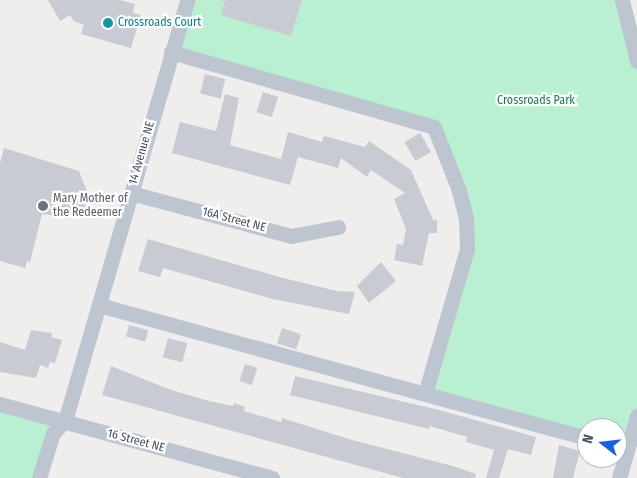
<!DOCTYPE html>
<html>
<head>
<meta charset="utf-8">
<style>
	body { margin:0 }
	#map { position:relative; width:637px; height:478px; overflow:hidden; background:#f0eded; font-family:"Fira Sans Condensed",sans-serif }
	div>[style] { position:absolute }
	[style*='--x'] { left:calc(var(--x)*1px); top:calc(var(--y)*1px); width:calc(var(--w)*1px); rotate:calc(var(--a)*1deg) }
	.green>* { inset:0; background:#b9f0d1 }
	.building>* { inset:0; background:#c9cbd3; transform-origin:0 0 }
	.minor>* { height:15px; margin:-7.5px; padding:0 7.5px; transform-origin:7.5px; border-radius:7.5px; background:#bdc6d0 }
	.dots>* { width:14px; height:14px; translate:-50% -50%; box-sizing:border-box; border:2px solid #fff; border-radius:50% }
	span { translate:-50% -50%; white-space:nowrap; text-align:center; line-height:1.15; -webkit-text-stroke:4.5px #fff; paint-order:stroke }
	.culture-label { font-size:12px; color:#0d838f }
	.left { translate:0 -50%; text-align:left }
	.park-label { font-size:12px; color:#147e4f }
	.street-label { font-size:12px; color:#454f5b }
	.worship-label { font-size:12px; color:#5b616d }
	.north { position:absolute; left:577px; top:418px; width:50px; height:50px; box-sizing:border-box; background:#fff; border:1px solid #b5b9bd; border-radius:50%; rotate:286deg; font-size:14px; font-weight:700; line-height:20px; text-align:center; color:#454f5b }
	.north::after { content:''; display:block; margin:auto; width:18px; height:22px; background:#1362e3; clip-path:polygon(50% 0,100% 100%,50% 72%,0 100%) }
</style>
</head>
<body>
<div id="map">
	<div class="green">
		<i style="clip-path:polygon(187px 0,622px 0,637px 61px,637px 416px,627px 449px,617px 447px,617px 428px,587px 428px,587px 438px,425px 394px,467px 249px,434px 127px,171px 52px)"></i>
		<i style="clip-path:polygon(0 404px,65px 421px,39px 478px,0 478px)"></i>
	</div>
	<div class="building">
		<i style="clip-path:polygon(48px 0,120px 0,135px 4px,133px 13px,141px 15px,131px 48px,81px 34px,84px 25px,74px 21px,70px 15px,60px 21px)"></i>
		<i style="clip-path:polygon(225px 0,302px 0,291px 36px,221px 15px)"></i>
		<i style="left:205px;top:74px;width:21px;height:20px;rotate:14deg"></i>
		<i style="left:263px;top:92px;width:16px;height:21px;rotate:18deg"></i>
		<i style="clip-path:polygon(225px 94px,239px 98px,230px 145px,281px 159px,288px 132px,322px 142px,324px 136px,365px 147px,369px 141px,411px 170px,433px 220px,437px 220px,437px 233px,429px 233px,422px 266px,394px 260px,397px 244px,403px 245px,406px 229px,394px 199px,405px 193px,371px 170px,367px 177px,341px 158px,338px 168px,298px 157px,290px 185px,172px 153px,180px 122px,216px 131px)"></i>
		<i style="left:420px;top:133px;width:22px;height:18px;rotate:60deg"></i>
		<i style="clip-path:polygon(4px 148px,79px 171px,88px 194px,88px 202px,83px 209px,68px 217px,42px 214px,30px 262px,27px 261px,25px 268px,0 261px,0 163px)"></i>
		<i style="clip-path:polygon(148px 239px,283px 278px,337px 291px,355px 292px,349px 314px,273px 299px,163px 268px,160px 277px,138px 271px)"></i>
		<i style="clip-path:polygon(381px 262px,396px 281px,369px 303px,357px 286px)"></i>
		<i style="left:129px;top:325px;width:20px;height:12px;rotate:15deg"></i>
		<i style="left:282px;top:328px;width:20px;height:16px;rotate:18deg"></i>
		<i style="clip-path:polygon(31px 330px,52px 333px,51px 337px,62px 340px,55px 363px,50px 362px,48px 368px,40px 365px,36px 378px,0 372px,0 342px,25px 350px)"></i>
		<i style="left:168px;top:338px;width:20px;height:20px;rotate:15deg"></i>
		<i style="left:245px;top:364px;width:13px;height:18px;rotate:18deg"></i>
		<i style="clip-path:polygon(111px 366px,171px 390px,209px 401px,233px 406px,234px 403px,245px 407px,244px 411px,281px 422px,282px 418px,352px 440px,453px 466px,476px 474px,475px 478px,403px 478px,102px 395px)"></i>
		<i style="clip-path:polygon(295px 376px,439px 410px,536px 437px,531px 455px,508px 449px,499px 478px,486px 478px,494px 450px,466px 442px,467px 437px,430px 426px,429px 429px,290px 395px)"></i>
		<i style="clip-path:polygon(559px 445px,580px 451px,573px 478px,553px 478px)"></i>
	</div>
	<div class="minor">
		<i style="--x:622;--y:0;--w:63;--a:76.2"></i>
		<i style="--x:171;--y:52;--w:273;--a:15.9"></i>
		<i style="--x:434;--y:127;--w:68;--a:68.4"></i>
		<i style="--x:459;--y:190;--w:30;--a:76"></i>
		<i style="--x:466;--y:219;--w:30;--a:88"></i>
		<i style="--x:467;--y:249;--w:151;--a:106.2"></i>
		<i style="--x:131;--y:193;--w:166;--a:15"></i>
		<i style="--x:291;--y:236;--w:48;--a:-10.8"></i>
		<i style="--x:99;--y:305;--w:506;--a:15.25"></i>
		<i style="--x:0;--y:404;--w:282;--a:15.2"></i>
		<i style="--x:39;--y:478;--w:47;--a:-72.7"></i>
		<i style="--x:53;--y:433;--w:17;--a:-45"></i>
		<i style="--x:65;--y:421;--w:438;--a:-73.8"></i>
		<i style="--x:619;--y:478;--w:65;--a:-73.8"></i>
	</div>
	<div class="dots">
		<i style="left:108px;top:23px;background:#0f9aa8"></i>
		<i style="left:43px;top:206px;background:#6b7280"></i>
	</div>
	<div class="culture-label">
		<span class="left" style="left:118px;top:23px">Crossroads Court</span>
	</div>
	<div class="park-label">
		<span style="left:536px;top:101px">Crossroads Park</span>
	</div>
	<div class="street-label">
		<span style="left:142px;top:153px;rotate:-74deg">14 Avenue NE</span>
		<span style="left:234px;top:220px;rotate:15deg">16A Street NE</span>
		<span style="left:136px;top:441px;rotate:15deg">16 Street NE</span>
	</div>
	<div class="worship-label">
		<span class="left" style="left:53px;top:206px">Mary Mother of<br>the Redeemer</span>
	</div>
	<div class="north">N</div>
</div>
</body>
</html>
